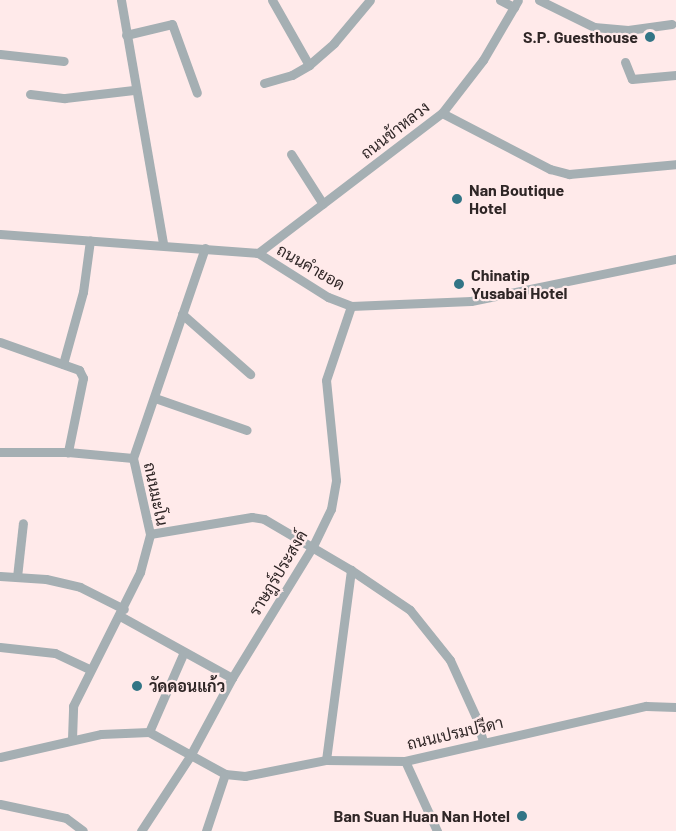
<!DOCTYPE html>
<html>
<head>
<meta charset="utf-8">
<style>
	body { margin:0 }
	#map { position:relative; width:676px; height:831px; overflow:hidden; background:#ffeaea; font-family:Barlow,Sarabun,sans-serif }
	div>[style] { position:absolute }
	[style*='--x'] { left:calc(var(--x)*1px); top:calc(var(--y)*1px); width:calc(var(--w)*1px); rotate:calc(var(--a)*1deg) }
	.street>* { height:9px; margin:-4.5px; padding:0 4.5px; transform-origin:4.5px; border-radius:4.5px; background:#a5afb3 }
	.dots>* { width:16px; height:16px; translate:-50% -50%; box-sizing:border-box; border:3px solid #ffeaea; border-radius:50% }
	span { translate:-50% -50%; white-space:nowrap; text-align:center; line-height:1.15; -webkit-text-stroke:4.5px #ffeaea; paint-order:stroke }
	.poi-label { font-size:16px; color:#2f2626; font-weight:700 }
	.right { translate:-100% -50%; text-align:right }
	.left { translate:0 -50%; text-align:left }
	.street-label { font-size:16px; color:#2f2626 }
</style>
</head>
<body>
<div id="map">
	<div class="street">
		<i style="--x:121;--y:0;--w:248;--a:80.2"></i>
		<i style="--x:272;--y:0;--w:75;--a:60.4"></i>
		<i style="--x:500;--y:0;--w:16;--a:27"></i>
		<i style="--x:539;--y:0;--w:61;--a:26.1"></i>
		<i style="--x:594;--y:27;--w:34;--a:5"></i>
		<i style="--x:628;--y:30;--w:44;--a:-7.8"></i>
		<i style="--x:126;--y:35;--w:47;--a:-13.4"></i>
		<i style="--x:172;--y:24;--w:73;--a:70.1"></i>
		<i style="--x:0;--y:54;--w:64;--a:6.2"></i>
		<i style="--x:625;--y:62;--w:18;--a:68"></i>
		<i style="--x:632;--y:79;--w:44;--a:-5.2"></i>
		<i style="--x:264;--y:83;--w:29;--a:-16"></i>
		<i style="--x:292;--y:75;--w:20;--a:-30"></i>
		<i style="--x:309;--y:65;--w:33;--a:-41"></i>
		<i style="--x:334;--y:43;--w:56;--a:-50.1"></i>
		<i style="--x:30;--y:94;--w:35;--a:7"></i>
		<i style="--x:65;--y:98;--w:69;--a:-6.6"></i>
		<i style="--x:442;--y:113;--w:122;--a:27.4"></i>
		<i style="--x:550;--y:169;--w:20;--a:15"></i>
		<i style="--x:569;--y:174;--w:107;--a:-5.3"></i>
		<i style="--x:291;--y:154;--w:59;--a:57.4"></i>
		<i style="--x:0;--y:234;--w:259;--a:4.2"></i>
		<i style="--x:258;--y:253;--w:83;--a:32.2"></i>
		<i style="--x:328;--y:297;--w:25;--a:21"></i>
		<i style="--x:351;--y:306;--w:120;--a:-2.4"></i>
		<i style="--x:471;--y:301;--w:209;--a:-11.6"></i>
		<i style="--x:258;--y:253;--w:231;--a:-37.3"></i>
		<i style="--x:442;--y:113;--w:67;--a:-52.3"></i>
		<i style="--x:483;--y:60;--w:69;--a:-59.7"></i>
		<i style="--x:182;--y:314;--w:91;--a:41.4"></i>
		<i style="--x:0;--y:342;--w:84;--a:19.5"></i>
		<i style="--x:79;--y:370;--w:9;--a:63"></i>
		<i style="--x:83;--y:378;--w:76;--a:101.5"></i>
		<i style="--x:63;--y:364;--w:75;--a:-74.5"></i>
		<i style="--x:83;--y:292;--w:52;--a:-82.3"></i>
		<i style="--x:155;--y:398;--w:97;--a:19.2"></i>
		<i style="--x:0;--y:452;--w:68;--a:0"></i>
		<i style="--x:68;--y:452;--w:65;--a:5.3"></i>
		<i style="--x:150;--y:534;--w:103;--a:-9.5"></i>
		<i style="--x:252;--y:517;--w:12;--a:9"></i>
		<i style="--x:264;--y:519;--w:101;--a:30.4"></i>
		<i style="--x:351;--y:570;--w:71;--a:34.1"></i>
		<i style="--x:410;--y:610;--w:64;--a:51.3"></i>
		<i style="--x:450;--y:660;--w:63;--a:65.5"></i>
		<i style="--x:476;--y:717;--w:26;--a:74"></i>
		<i style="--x:0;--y:576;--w:46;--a:3.7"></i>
		<i style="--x:46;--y:579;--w:35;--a:13"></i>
		<i style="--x:80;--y:587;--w:49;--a:26.6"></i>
		<i style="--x:17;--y:577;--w:54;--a:-83.7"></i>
		<i style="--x:120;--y:616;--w:128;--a:29"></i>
		<i style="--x:0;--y:647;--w:55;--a:6.2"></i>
		<i style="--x:55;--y:653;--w:38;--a:25"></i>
		<i style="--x:149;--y:732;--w:87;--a:-66.4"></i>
		<i style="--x:72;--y:739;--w:33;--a:-88"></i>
		<i style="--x:73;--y:706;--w:150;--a:-63.4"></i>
		<i style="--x:140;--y:572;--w:39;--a:-75"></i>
		<i style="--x:150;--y:534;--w:78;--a:-102.6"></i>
		<i style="--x:133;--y:458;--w:222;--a:-71.1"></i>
		<i style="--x:0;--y:757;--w:104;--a:-12.8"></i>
		<i style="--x:101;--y:734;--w:48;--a:-2.4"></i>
		<i style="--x:149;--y:732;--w:87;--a:28.9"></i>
		<i style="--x:225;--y:774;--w:20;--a:6"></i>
		<i style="--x:245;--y:776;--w:83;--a:-11.2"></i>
		<i style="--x:326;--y:760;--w:79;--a:0.7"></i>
		<i style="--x:405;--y:761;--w:247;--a:-12.9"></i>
		<i style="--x:646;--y:706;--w:30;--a:2"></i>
		<i style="--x:326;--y:760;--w:192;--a:-82.5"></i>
		<i style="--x:405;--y:761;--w:77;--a:65.4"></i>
		<i style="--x:0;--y:804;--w:67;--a:12"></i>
		<i style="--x:66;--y:818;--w:21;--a:37"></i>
		<i style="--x:141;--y:831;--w:90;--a:-56.8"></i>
		<i style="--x:190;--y:756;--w:89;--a:-61.7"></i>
		<i style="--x:232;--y:678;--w:155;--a:-58.5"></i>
		<i style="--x:313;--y:546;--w:41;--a:-64.1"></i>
		<i style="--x:331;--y:509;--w:29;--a:-80"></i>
		<i style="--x:336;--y:480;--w:100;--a:-95.7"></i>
		<i style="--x:326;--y:380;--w:78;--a:-71.3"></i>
		<i style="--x:206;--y:831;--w:60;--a:-71.6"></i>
	</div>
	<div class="dots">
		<i style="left:650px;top:37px;background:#327586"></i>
		<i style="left:457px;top:199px;background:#327586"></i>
		<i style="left:459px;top:284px;background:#327586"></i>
		<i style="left:137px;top:686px;background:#327586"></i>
		<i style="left:522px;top:816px;background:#327586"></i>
	</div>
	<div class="poi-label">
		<span class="right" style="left:638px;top:37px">S.P. Guesthouse</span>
		<span class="left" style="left:469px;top:199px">Nan Boutique<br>Hotel</span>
		<span class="left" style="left:471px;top:284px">Chinatip<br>Yusabai Hotel</span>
		<span class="left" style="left:149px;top:686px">วัดดอนแก้ว</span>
		<span class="right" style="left:510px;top:816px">Ban Suan Huan Nan Hotel</span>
	</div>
	<div class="street-label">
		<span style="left:395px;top:130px;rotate:-38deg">ถนนข้าหลวง</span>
		<span style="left:311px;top:267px;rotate:30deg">ถนนคำยอด</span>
		<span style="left:156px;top:494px;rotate:78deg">ถนนมะโน</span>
		<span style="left:278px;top:573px;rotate:-59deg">ราษฎร์ประสงค์</span>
		<span style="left:455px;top:733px;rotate:-13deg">ถนนเปรมปรีดา</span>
	</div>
</div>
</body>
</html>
